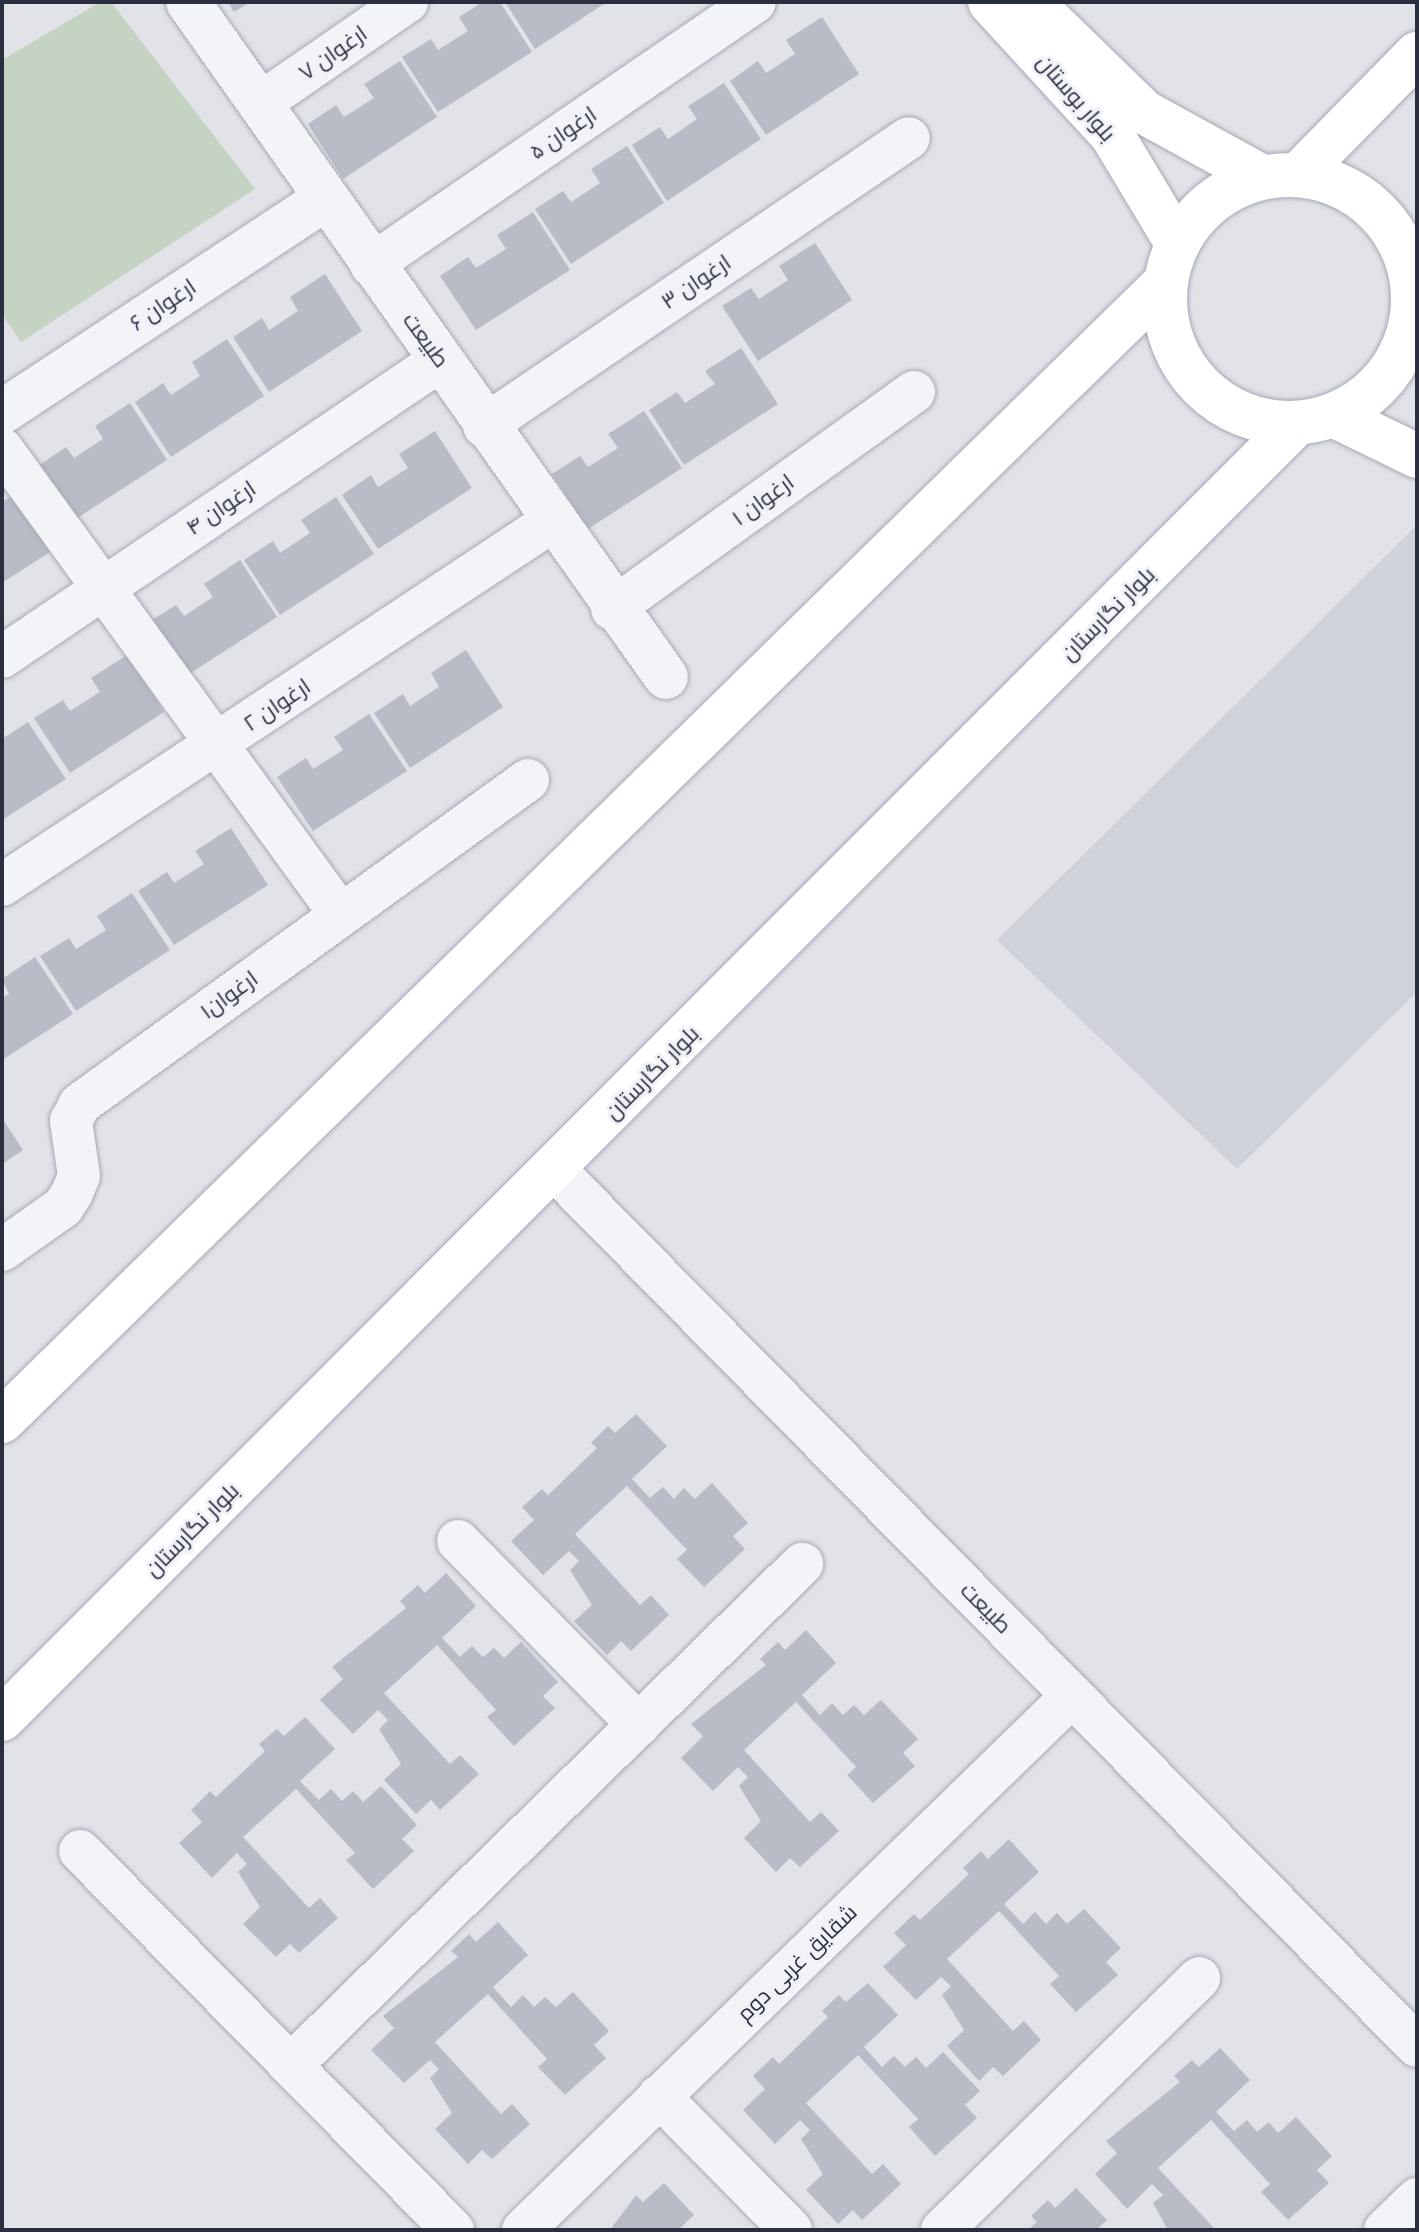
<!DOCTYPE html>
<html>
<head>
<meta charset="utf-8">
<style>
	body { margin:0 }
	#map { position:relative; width:1419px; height:2232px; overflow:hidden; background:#e1e3e9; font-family:Roboto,Cairo,sans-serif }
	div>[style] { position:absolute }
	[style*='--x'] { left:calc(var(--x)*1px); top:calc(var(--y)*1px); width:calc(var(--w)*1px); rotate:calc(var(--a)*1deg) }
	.built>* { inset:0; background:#cfd2db }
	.green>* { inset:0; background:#c4d3c2 }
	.building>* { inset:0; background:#b8bcc6 }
	.roads { filter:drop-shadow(0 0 2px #a6a9b3) drop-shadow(0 0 2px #a6a9b3) }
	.minor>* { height:42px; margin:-21px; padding:0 21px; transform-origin:21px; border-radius:21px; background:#f3f4f7 }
	.tertiary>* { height:44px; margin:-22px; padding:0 22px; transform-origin:22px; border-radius:22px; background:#f3f4f7 }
	.secondary>* { height:44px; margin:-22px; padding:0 22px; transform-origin:22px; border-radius:22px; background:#fff }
	.secondary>.ring { margin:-22px; padding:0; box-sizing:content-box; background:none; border:44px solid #fff; border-radius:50% }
	span { translate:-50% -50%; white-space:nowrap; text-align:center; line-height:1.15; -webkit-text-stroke:6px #f0f2f7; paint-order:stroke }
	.street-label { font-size:22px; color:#2a2f40 }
	.frame { position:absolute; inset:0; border:4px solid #2a2f40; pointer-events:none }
</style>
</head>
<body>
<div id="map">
	<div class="built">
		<i style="clip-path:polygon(1417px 525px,1417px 992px,1237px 1169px,997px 940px)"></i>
	</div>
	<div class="green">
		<i style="clip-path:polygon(100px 2px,111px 2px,255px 189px,21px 342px,2px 314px,2px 60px)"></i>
	</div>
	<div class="building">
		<i style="clip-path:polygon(228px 2px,250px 2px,234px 12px)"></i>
		<i style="clip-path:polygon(483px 2px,500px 2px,532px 52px,438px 112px,402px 57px,431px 39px,438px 50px,468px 31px,459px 17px)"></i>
		<i style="clip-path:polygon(505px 2px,607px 2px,535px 49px)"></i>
		<i style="clip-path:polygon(822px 17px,859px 74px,766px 135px,730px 81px,758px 61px,766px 73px,795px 54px,786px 40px)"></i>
		<i style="clip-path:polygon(400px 61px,437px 117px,343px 179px,308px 124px,336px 105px,344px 117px,374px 98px,364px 84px)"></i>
		<i style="clip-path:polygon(724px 83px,761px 139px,667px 201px,632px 145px,660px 127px,668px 139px,697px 119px,688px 106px)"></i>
		<i style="clip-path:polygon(627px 146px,664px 203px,571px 264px,535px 209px,563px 191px,571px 202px,600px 183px,591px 169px)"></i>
		<i style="clip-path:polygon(533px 212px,570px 270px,476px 330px,440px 276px,468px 257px,476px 268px,506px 249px,497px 235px)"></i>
		<i style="clip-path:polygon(815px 243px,852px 300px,758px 361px,722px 306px,751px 288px,759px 299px,788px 280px,779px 266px)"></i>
		<i style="clip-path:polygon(325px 274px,362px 331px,269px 392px,233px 337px,262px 318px,269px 330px,298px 311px,290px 297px)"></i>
		<i style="clip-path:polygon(227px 339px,264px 396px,171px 457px,135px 402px,163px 383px,171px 395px,200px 376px,192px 362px)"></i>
		<i style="clip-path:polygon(741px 348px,778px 404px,684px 465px,649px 410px,677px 392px,685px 403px,715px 384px,705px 371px)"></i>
		<i style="clip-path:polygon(130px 403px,167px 460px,74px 520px,38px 466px,66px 447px,74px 458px,103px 439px,95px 426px)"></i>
		<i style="clip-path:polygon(644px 411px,682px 468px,588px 529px,552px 474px,580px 456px,588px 467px,618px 448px,608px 434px)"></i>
		<i style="clip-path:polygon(435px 431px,472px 488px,378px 549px,342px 495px,371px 475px,378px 487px,408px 468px,399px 454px)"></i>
		<i style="clip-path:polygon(13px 495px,50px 552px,2px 583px,2px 502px)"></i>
		<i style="clip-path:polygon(336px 497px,374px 554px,280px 615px,244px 560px,273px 541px,280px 553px,310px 533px,301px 520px)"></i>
		<i style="clip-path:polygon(240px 560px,277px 617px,183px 678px,147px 623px,176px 605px,184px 616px,213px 597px,204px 584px)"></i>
		<i style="clip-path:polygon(466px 650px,503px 707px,410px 768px,374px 713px,403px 694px,410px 706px,439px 687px,431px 673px)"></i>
		<i style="clip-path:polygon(127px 655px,164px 712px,70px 773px,34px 718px,63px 700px,70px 711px,100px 692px,91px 678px)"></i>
		<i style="clip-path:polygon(369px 714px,407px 771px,313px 831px,277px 777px,306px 758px,313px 769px,343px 750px,334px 737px)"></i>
		<i style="clip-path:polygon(28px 722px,66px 779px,2px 820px,2px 739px)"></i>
		<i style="clip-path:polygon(231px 828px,268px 885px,174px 945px,138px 891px,167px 872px,174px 883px,204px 864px,195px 851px)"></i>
		<i style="clip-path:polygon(132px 893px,170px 950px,76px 1011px,40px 956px,69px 938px,76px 949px,106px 930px,97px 916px)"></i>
		<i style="clip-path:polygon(35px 957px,73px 1014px,2px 1060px,2px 998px,9px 994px,2px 979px)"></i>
		<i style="clip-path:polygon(2px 1118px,23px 1150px,2px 1164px)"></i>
		<i style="clip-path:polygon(636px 1414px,667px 1446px,632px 1479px,650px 1498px,663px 1487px,674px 1499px,684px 1488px,695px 1499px,712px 1483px,748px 1523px,733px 1536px,745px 1549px,704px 1587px,677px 1559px,687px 1550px,627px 1486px,575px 1534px,640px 1605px,651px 1595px,669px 1615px,631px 1651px,621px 1641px,607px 1655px,574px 1621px,592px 1605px,570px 1570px,579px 1561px,569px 1551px,543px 1575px,511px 1541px,534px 1520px,522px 1507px,542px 1489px,548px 1495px,597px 1448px,591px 1443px,608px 1426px,615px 1433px)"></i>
		<i style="clip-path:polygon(446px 1573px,476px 1606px,442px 1638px,460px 1657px,472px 1646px,483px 1657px,494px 1648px,504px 1658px,521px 1642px,558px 1682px,543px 1696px,555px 1708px,514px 1746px,487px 1717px,496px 1710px,437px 1645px,384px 1693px,450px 1764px,460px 1755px,479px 1774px,440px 1810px,431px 1800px,416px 1814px,384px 1780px,401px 1764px,379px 1729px,388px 1720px,378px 1710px,353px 1734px,320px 1700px,343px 1679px,332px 1667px,406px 1608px,400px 1601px,418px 1585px,425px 1593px)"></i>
		<i style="clip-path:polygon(806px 1630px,836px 1663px,802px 1695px,820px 1715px,832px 1703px,843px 1715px,854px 1705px,864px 1715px,881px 1700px,918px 1739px,903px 1753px,915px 1766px,873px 1803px,847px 1775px,856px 1767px,796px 1702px,744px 1750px,810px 1822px,821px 1812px,839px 1831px,800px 1867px,790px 1858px,776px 1872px,744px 1838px,761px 1821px,739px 1786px,748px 1777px,738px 1767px,713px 1791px,681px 1758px,703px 1736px,691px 1724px,766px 1665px,760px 1659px,778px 1642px,785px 1650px)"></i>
		<i style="clip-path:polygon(305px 1717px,335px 1749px,300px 1781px,319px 1800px,331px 1789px,342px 1801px,353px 1791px,363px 1802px,381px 1786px,417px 1825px,402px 1839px,414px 1851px,373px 1889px,346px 1860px,355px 1853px,296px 1789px,243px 1837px,309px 1908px,320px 1898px,338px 1918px,299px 1953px,290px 1944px,276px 1957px,243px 1924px,260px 1907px,238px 1872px,247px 1864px,237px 1853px,212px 1878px,179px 1843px,202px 1822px,191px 1810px,210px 1791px,216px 1797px,265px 1751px,259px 1744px,277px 1729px,284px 1736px)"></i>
		<i style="clip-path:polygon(1009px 1839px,1039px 1872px,1004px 1904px,1023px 1924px,1035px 1912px,1046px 1924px,1057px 1913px,1067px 1924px,1084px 1909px,1121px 1948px,1106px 1962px,1118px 1975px,1076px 2012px,1050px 1984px,1059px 1976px,999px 1911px,947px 1959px,1013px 2031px,1024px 2021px,1041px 2040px,1003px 2076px,993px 2067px,979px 2081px,947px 2046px,964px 2030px,942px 1995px,951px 1986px,941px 1977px,916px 2000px,883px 1967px,906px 1945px,894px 1933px,914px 1914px,920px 1920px,969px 1874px,963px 1868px,981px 1851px,988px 1859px)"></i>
		<i style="clip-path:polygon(498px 1922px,528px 1955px,493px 1987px,511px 2007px,523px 1995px,534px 2007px,545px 1997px,556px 2007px,573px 1992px,609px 2031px,594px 2045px,606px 2058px,565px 2095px,538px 2067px,547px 2059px,488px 1994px,435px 2042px,501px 2114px,512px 2104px,530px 2124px,492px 2159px,482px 2150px,468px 2164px,435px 2129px,452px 2113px,430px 2078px,439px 2069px,430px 2060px,404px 2083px,371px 2050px,394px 2028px,383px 2016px,458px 1957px,451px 1951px,469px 1934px,476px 1942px)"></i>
		<i style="clip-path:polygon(868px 1983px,898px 2015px,864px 2047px,882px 2067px,894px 2056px,905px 2067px,916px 2057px,926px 2068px,943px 2052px,980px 2091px,965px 2105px,977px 2118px,935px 2156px,909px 2127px,918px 2119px,858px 2055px,806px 2103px,872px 2174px,883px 2164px,901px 2184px,862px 2220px,853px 2210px,838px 2224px,806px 2190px,823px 2174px,801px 2139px,810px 2130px,800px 2120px,775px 2144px,743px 2110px,765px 2089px,753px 2076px,773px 2057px,779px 2064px,828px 2017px,822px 2011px,839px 1995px,846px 2002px)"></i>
		<i style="clip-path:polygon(1220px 2048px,1250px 2080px,1216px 2112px,1234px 2131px,1247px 2120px,1257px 2132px,1269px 2122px,1278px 2133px,1296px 2117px,1332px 2156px,1317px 2170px,1329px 2183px,1288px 2220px,1261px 2192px,1270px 2184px,1211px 2120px,1158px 2168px,1216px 2230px,1168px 2230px,1153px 2203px,1163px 2195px,1152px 2184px,1127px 2209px,1095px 2174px,1117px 2153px,1106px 2141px,1180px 2082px,1174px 2076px,1192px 2060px,1199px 2067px)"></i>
		<i style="clip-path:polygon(664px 2183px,694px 2215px,678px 2230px,610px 2230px,636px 2195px,643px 2202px)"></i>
		<i style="clip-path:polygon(1076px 2188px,1107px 2220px,1096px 2230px,1028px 2230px,1037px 2222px,1031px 2216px,1048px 2200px,1055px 2208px)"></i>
	</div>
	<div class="roads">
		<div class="minor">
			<i style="--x:259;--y:104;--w:180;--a:-34.6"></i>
			<i style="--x:371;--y:265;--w:465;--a:-34.4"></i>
			<i style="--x:484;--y:426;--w:513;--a:-34.12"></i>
			<i style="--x:2;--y:449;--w:575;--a:53.99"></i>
			<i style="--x:612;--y:609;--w:372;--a:-35.7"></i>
			<i style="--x:2;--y:657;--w:530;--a:-34.08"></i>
			<i style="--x:2;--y:885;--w:658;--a:-33.47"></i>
			<i style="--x:555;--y:1170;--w:1229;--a:45.46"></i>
			<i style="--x:2;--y:1250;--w:75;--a:-35.2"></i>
			<i style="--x:63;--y:1207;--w:17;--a:-57"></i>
			<i style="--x:72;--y:1193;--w:18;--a:-68"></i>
			<i style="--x:79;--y:1176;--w:56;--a:-98.3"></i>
			<i style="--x:71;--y:1121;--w:19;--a:-62"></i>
			<i style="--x:80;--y:1104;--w:553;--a:-35.87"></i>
			<i style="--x:458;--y:1541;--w:258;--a:45.5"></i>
			<i style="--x:80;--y:1851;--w:532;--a:45.46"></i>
			<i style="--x:291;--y:2065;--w:716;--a:-44.43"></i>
			<i style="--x:659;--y:2096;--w:188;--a:45.4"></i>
			<i style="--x:523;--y:2230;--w:766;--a:-44.21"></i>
			<i style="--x:942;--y:2230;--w:360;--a:-44.4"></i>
			<i style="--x:1385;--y:2230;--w:45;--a:-44.1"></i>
		</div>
		<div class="tertiary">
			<i style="--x:188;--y:2;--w:827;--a:54.7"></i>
			<i style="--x:2;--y:412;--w:387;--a:-33.4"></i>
		</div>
		<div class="secondary">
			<i style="--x:990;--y:2;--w:180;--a:47.5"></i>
			<i style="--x:1112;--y:135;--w:126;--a:59"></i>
			<i style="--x:1031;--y:2;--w:158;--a:44.2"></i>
			<i style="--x:1144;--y:112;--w:135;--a:28.8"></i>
			<i class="ring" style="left:1165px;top:175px;width:204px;height:204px"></i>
			<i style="--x:1298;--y:175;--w:170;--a:-45.5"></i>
			<i style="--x:1333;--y:415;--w:93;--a:26"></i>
			<i style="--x:2;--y:1421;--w:1626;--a:-44.38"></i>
			<i style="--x:2;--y:1719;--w:1832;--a:-45.02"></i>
		</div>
	</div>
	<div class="street-label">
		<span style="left:333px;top:53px;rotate:-35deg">ارغوان ۷</span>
		<span style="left:1076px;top:98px;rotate:49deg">بلوار بوستان</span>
		<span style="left:563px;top:133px;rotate:-34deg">ارغوان ۵</span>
		<span style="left:696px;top:282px;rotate:-34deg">ارغوان ۳</span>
		<span style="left:163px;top:305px;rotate:-34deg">ارغوان ۶</span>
		<span style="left:426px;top:340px;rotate:54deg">طبیعت</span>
		<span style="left:763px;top:500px;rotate:-36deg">ارغوان ۱</span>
		<span style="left:221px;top:508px;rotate:-34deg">ارغوان ۴</span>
		<span style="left:1108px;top:614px;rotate:-45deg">بلوار نگارستان</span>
		<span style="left:277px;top:705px;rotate:-34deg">ارغوان ۲</span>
		<span style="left:229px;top:995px;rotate:-36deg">ارغوان۱</span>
		<span style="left:652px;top:1073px;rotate:-45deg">بلوار نگارستان</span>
		<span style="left:192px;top:1530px;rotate:-45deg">بلوار نگارستان</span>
		<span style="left:986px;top:1608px;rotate:45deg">طبیعت</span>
		<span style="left:797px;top:1963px;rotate:-44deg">شقایق غربی دوم</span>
	</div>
	<div class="frame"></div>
</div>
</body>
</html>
